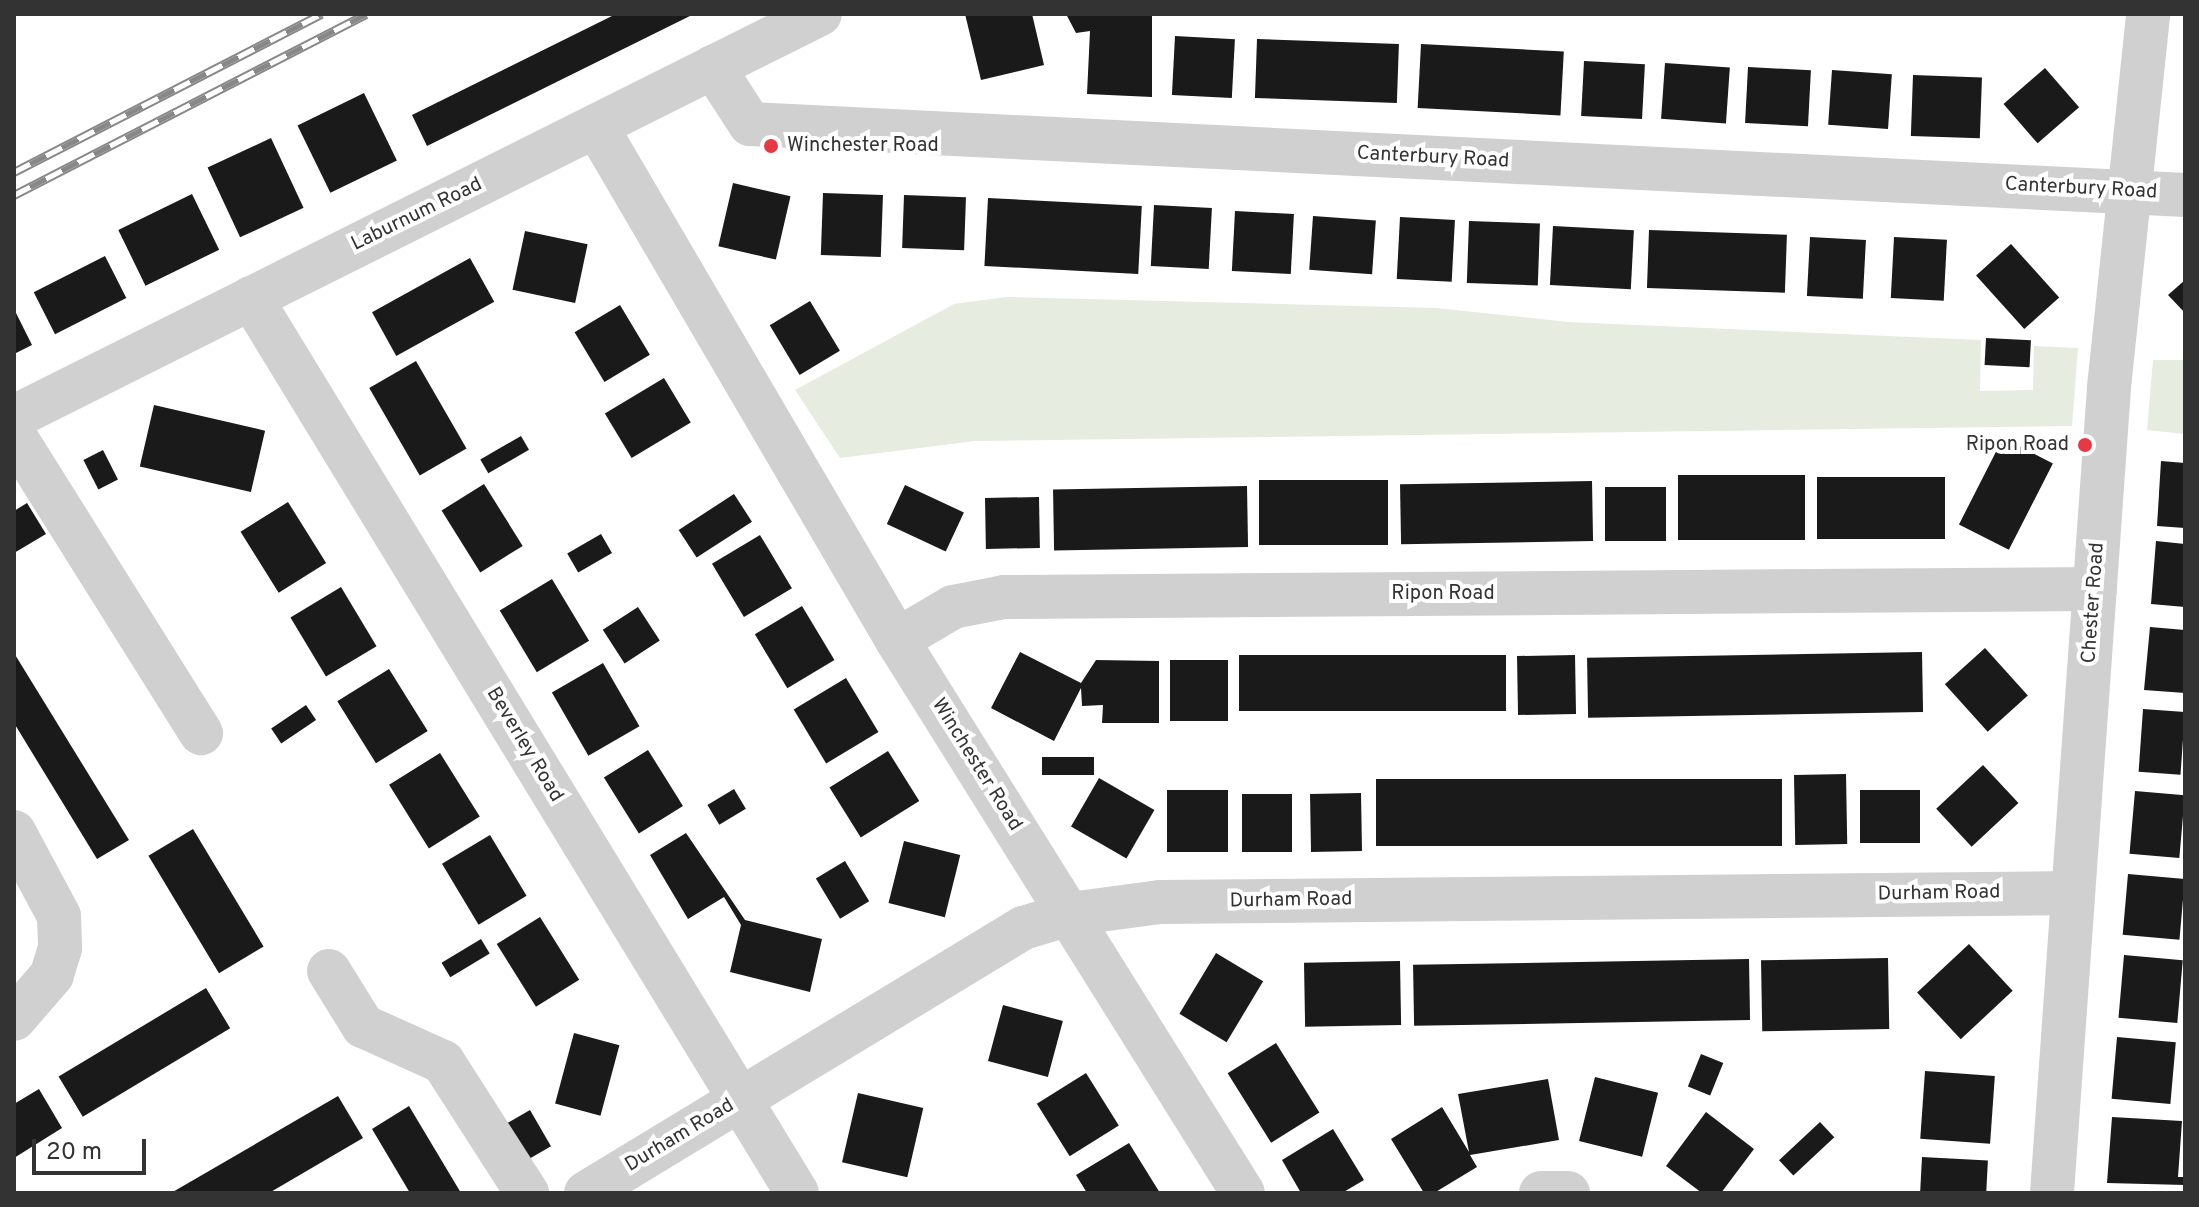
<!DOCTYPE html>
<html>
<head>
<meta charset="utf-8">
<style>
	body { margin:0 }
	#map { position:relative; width:2199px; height:1207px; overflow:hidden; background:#fff; font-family:Overpass,sans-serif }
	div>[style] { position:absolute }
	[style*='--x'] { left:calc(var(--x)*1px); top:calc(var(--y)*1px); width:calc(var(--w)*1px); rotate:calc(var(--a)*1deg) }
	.green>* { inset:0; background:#e6ecdf }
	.building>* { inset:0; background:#1a1a1a; transform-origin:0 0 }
	.minor>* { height:44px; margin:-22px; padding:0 22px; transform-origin:22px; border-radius:22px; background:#d0d0d0 }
	.rail>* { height:9px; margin-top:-4.5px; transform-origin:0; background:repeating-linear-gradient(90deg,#fff 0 18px,#888 0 36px); box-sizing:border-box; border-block:2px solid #888 }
	.dots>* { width:22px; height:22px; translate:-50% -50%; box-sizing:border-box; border:4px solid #fff; border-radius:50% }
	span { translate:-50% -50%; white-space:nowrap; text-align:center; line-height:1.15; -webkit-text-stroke:8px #fff; paint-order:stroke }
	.poi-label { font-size:20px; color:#333 }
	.left { translate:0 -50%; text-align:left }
	.right { translate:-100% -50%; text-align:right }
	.street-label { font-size:20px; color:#333 }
	.frame { position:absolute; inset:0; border:16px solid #333; pointer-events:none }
	.scale { position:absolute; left:32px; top:1139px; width:114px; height:36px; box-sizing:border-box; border:4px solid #333; border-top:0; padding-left:10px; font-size:24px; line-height:28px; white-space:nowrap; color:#333; -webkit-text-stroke:6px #fff; paint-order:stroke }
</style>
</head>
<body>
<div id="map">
	<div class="green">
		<i style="clip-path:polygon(1006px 297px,1436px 308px,1568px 322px,1981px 340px,1980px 391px,2033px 390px,2034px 346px,2078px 348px,2072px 426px,975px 441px,840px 458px,795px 390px,954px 304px)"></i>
		<i style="clip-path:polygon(2153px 360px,2185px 360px,2185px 434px,2147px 430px)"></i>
	</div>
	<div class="building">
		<i style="clip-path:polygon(616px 14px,694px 14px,427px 146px,412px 115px)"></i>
		<i style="clip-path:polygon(965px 14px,1032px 14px,1044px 65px,981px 80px)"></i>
		<i style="clip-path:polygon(1066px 14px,1152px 14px,1152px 97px,1087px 94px,1090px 31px,1076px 33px)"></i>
		<i style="left:1175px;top:36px;width:60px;height:59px;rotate:3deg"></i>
		<i style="left:1257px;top:39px;width:142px;height:59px;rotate:2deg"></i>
		<i style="left:1421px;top:44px;width:143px;height:64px;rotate:3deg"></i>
		<i style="left:1584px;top:61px;width:61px;height:55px;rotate:3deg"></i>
		<i style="left:1665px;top:63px;width:65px;height:56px;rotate:4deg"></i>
		<i style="left:1748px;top:67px;width:63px;height:56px;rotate:3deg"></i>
		<i style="left:2045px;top:68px;width:52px;height:55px;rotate:49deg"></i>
		<i style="left:1832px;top:70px;width:60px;height:55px;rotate:4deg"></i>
		<i style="left:1913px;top:75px;width:69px;height:61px;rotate:2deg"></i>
		<i style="left:364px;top:93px;width:75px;height:74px;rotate:64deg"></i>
		<i style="left:271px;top:138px;width:77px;height:70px;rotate:65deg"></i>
		<i style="left:733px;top:183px;width:59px;height:65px;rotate:13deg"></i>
		<i style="left:823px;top:193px;width:60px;height:62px;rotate:2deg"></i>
		<i style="left:192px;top:194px;width:62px;height:82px;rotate:64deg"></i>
		<i style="left:904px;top:195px;width:62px;height:53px;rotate:2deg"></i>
		<i style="left:988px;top:198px;width:154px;height:68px;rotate:3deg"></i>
		<i style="left:1154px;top:205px;width:58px;height:61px;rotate:3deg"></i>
		<i style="left:1235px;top:211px;width:59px;height:60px;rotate:3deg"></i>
		<i style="left:1313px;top:216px;width:63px;height:54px;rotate:4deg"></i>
		<i style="left:1400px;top:217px;width:55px;height:62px;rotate:3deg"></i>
		<i style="left:1469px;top:221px;width:71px;height:62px;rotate:2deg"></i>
		<i style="left:1553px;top:226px;width:81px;height:59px;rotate:3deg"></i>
		<i style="left:1649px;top:230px;width:138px;height:58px;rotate:2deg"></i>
		<i style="left:525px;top:231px;width:64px;height:60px;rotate:12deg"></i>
		<i style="left:1810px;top:237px;width:56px;height:59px;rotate:3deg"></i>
		<i style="left:1894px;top:237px;width:53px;height:61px;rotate:3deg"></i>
		<i style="left:2011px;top:244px;width:72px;height:47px;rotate:48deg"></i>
		<i style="left:105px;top:256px;width:47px;height:80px;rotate:63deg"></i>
		<i style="left:470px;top:258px;width:50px;height:112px;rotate:61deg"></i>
		<i style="clip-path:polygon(2185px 280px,2185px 313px,2168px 295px)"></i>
		<i style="left:810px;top:301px;width:58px;height:47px;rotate:59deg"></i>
		<i style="left:620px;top:305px;width:58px;height:53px;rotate:59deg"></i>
		<i style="clip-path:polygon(14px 309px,32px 345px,14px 354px)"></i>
		<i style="left:1986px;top:338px;width:45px;height:27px;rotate:3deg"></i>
		<i style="left:416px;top:361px;width:101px;height:54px;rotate:60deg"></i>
		<i style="left:664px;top:378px;width:52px;height:69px;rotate:59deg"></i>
		<i style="left:154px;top:405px;width:114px;height:63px;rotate:13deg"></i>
		<i style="left:521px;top:436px;width:16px;height:47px;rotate:60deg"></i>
		<i style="left:2003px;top:438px;width:56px;height:97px;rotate:27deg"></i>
		<i style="left:103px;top:450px;width:33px;height:22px;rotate:63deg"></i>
		<i style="clip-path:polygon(2161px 461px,2185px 463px,2185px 528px,2157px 526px)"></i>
		<i style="left:1805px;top:475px;width:65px;height:127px;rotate:90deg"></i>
		<i style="left:1945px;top:477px;width:62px;height:128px;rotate:90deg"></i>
		<i style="left:1388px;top:480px;width:65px;height:129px;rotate:90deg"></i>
		<i style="left:1592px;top:481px;width:60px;height:192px;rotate:89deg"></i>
		<i style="left:484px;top:484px;width:73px;height:50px;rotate:58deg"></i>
		<i style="left:905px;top:485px;width:65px;height:43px;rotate:25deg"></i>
		<i style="left:1247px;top:486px;width:61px;height:194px;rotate:89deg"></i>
		<i style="left:1666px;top:487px;width:54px;height:61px;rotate:90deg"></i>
		<i style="left:734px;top:494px;width:33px;height:66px;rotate:57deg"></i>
		<i style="left:1039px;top:497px;width:51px;height:54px;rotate:89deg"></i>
		<i style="left:288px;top:502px;width:72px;height:56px;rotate:58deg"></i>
		<i style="clip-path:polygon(27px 503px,46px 534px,14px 553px,14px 511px)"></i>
		<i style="left:601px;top:534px;width:22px;height:39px;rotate:60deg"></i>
		<i style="left:760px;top:535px;width:62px;height:56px;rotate:59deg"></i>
		<i style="clip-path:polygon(2156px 541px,2185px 544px,2185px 607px,2151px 604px)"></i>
		<i style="left:552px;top:579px;width:72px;height:61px;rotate:59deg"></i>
		<i style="left:341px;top:587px;width:69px;height:59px;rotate:59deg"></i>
		<i style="left:802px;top:606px;width:63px;height:55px;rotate:59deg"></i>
		<i style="left:638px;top:607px;width:40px;height:42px;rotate:57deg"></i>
		<i style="clip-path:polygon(2150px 627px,2185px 630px,2185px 693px,2144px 690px)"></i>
		<i style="left:1985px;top:648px;width:64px;height:54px;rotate:48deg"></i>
		<i style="clip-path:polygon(1020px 652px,1081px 683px,1096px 660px,1159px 661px,1159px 723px,1102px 723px,1103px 705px,1082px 706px,1081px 688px,1054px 741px,991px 708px)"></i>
		<i style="left:1922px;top:652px;width:60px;height:335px;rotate:89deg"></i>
		<i style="clip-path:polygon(14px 653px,129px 840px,97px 859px,14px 723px)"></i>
		<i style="left:1506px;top:655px;width:56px;height:267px;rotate:90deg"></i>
		<i style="left:1575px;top:655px;width:59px;height:58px;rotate:89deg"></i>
		<i style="left:1228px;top:660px;width:61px;height:58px;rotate:90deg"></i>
		<i style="left:603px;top:663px;width:73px;height:59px;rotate:60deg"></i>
		<i style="left:389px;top:669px;width:73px;height:61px;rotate:58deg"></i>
		<i style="left:846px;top:678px;width:63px;height:61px;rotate:59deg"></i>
		<i style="left:306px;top:705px;width:18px;height:42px;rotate:56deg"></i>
		<i style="left:2143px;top:709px;width:42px;height:63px;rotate:4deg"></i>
		<i style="left:648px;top:750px;width:66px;height:52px;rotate:58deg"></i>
		<i style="left:888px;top:751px;width:59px;height:69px;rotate:58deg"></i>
		<i style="left:440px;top:753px;width:75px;height:60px;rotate:58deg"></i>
		<i style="left:1042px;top:757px;width:52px;height:18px"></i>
		<i style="left:1983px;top:765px;width:52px;height:64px;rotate:47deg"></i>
		<i style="left:1846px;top:774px;width:70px;height:52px;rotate:89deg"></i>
		<i style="left:1099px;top:778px;width:64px;height:56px;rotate:30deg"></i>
		<i style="left:1782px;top:779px;width:67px;height:406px;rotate:90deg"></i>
		<i style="left:734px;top:789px;width:23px;height:31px;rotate:59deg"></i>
		<i style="left:1228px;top:790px;width:62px;height:61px;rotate:90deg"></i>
		<i style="left:1860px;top:790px;width:60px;height:53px"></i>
		<i style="left:2135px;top:791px;width:50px;height:63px;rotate:5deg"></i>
		<i style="left:1361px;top:793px;width:58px;height:51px;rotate:89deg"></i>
		<i style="left:1242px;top:794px;width:50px;height:58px"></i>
		<i style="left:193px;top:829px;width:137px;height:52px;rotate:59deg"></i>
		<i style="clip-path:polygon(686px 833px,745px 920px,822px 939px,810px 992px,730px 972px,741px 925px,724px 897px,688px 919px,650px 855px)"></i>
		<i style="left:490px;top:835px;width:71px;height:56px;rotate:59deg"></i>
		<i style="left:904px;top:841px;width:58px;height:64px;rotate:14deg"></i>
		<i style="left:845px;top:861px;width:47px;height:34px;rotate:59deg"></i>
		<i style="left:2128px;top:874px;width:57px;height:61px;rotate:5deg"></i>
		<i style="left:540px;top:917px;width:74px;height:51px;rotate:58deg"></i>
		<i style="left:481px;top:939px;width:17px;height:46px;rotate:59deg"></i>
		<i style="left:1969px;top:944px;width:64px;height:71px;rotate:47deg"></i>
		<i style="left:1216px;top:953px;width:55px;height:71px;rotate:31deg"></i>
		<i style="left:2124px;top:955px;width:59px;height:63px;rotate:5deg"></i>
		<i style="left:1888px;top:958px;width:71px;height:127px;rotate:89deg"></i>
		<i style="left:1749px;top:959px;width:61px;height:336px;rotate:89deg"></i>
		<i style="left:1400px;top:961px;width:64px;height:96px;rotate:89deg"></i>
		<i style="left:206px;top:988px;width:47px;height:172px;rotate:59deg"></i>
		<i style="left:1003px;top:1005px;width:62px;height:58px;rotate:15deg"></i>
		<i style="left:574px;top:1033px;width:47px;height:73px;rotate:15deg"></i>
		<i style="left:2117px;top:1037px;width:59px;height:62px;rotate:5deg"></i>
		<i style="left:1276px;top:1043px;width:82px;height:57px;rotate:58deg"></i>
		<i style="left:1701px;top:1054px;width:24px;height:35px;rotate:22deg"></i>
		<i style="left:1925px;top:1071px;width:70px;height:68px;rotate:4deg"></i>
		<i style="left:1086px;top:1073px;width:62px;height:58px;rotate:58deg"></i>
		<i style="left:1595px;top:1077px;width:65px;height:66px;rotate:14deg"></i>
		<i style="clip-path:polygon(1548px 1079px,1559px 1140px,1470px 1155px,1477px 1167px,1434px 1193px,1424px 1193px,1391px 1139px,1442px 1107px,1469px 1152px,1458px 1094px)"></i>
		<i style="clip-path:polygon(39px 1089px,62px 1128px,14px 1158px,14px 1104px)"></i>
		<i style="left:858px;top:1093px;width:67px;height:71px;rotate:13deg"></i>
		<i style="clip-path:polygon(338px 1096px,363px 1138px,269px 1193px,171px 1193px)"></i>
		<i style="clip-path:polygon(409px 1106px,461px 1193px,410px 1193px,372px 1129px)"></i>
		<i style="left:530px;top:1110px;width:42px;height:47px;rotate:60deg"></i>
		<i style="clip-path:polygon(1706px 1112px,1754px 1149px,1721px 1193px,1702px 1193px,1666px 1166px)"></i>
		<i style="clip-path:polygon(2112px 1117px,2182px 1121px,2178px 1177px,2185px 1177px,2185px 1185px,2107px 1183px)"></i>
		<i style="left:1820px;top:1122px;width:21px;height:56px;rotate:47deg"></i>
		<i style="clip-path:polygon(1333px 1129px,1364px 1180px,1342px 1193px,1301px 1193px,1282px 1160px)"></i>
		<i style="clip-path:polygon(1129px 1143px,1160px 1193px,1087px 1193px,1076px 1175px)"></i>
		<i style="left:1922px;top:1157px;width:66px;height:36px;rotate:3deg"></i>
	</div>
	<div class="minor">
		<i style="--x:713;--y:67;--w:68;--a:57"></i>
		<i style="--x:750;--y:124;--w:1437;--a:2.83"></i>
		<i style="--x:596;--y:126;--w:596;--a:59.65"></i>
		<i style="--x:897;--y:640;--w:652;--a:57.97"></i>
		<i style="--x:251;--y:298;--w:1048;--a:58.61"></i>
		<i style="--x:14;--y:417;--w:901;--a:-26.57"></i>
		<i style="--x:14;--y:435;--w:352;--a:57.9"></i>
		<i style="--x:897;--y:640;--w:65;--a:-30.5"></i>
		<i style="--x:953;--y:607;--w:52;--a:-11.1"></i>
		<i style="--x:1004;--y:597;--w:1091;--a:-0.42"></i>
		<i style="--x:14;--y:832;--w:95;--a:61.8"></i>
		<i style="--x:59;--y:916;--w:32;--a:88"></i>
		<i style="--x:60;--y:948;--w:28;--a:107"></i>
		<i style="--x:52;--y:975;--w:58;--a:130.8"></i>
		<i style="--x:329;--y:971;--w:65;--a:58.3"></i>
		<i style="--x:363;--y:1026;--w:88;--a:24.2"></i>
		<i style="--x:443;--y:1062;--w:156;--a:57.3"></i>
		<i style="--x:586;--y:1193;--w:511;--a:-31.23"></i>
		<i style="--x:1023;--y:928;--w:49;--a:-16.6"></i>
		<i style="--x:1070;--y:914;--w:91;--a:-7.6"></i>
		<i style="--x:1160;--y:902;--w:913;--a:-0.56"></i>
		<i style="--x:1541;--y:1193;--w:27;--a:0"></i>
		<i style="--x:2052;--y:1193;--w:808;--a:-85.95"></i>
		<i style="--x:2109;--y:387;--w:375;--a:-84"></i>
	</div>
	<div class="rail">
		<i style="--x:14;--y:172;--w:346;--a:-27.2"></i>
		<i style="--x:14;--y:195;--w:396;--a:-27.2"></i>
	</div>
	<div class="dots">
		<i style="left:771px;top:146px;background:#e63946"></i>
		<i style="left:2085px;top:445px;background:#e63946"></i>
	</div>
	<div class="poi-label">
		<span class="left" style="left:787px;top:146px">Winchester Road</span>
		<span class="right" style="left:2069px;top:445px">Ripon Road</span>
	</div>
	<div class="street-label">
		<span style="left:1433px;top:158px;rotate:3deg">Canterbury Road</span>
		<span style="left:2081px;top:189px;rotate:3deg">Canterbury Road</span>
		<span style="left:417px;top:215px;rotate:-26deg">Laburnum Road</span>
		<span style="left:1443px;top:594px">Ripon Road</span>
		<span style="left:2094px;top:603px;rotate:-86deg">Chester Road</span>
		<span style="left:524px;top:745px;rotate:59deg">Beverley Road</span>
		<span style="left:976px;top:765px;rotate:58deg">Winchester Road</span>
		<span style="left:1939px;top:894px;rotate:-1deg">Durham Road</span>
		<span style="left:1291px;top:901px;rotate:-1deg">Durham Road</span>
		<span style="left:680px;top:1136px;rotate:-31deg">Durham Road</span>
	</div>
	<div class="frame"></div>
	<div class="scale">20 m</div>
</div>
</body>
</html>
